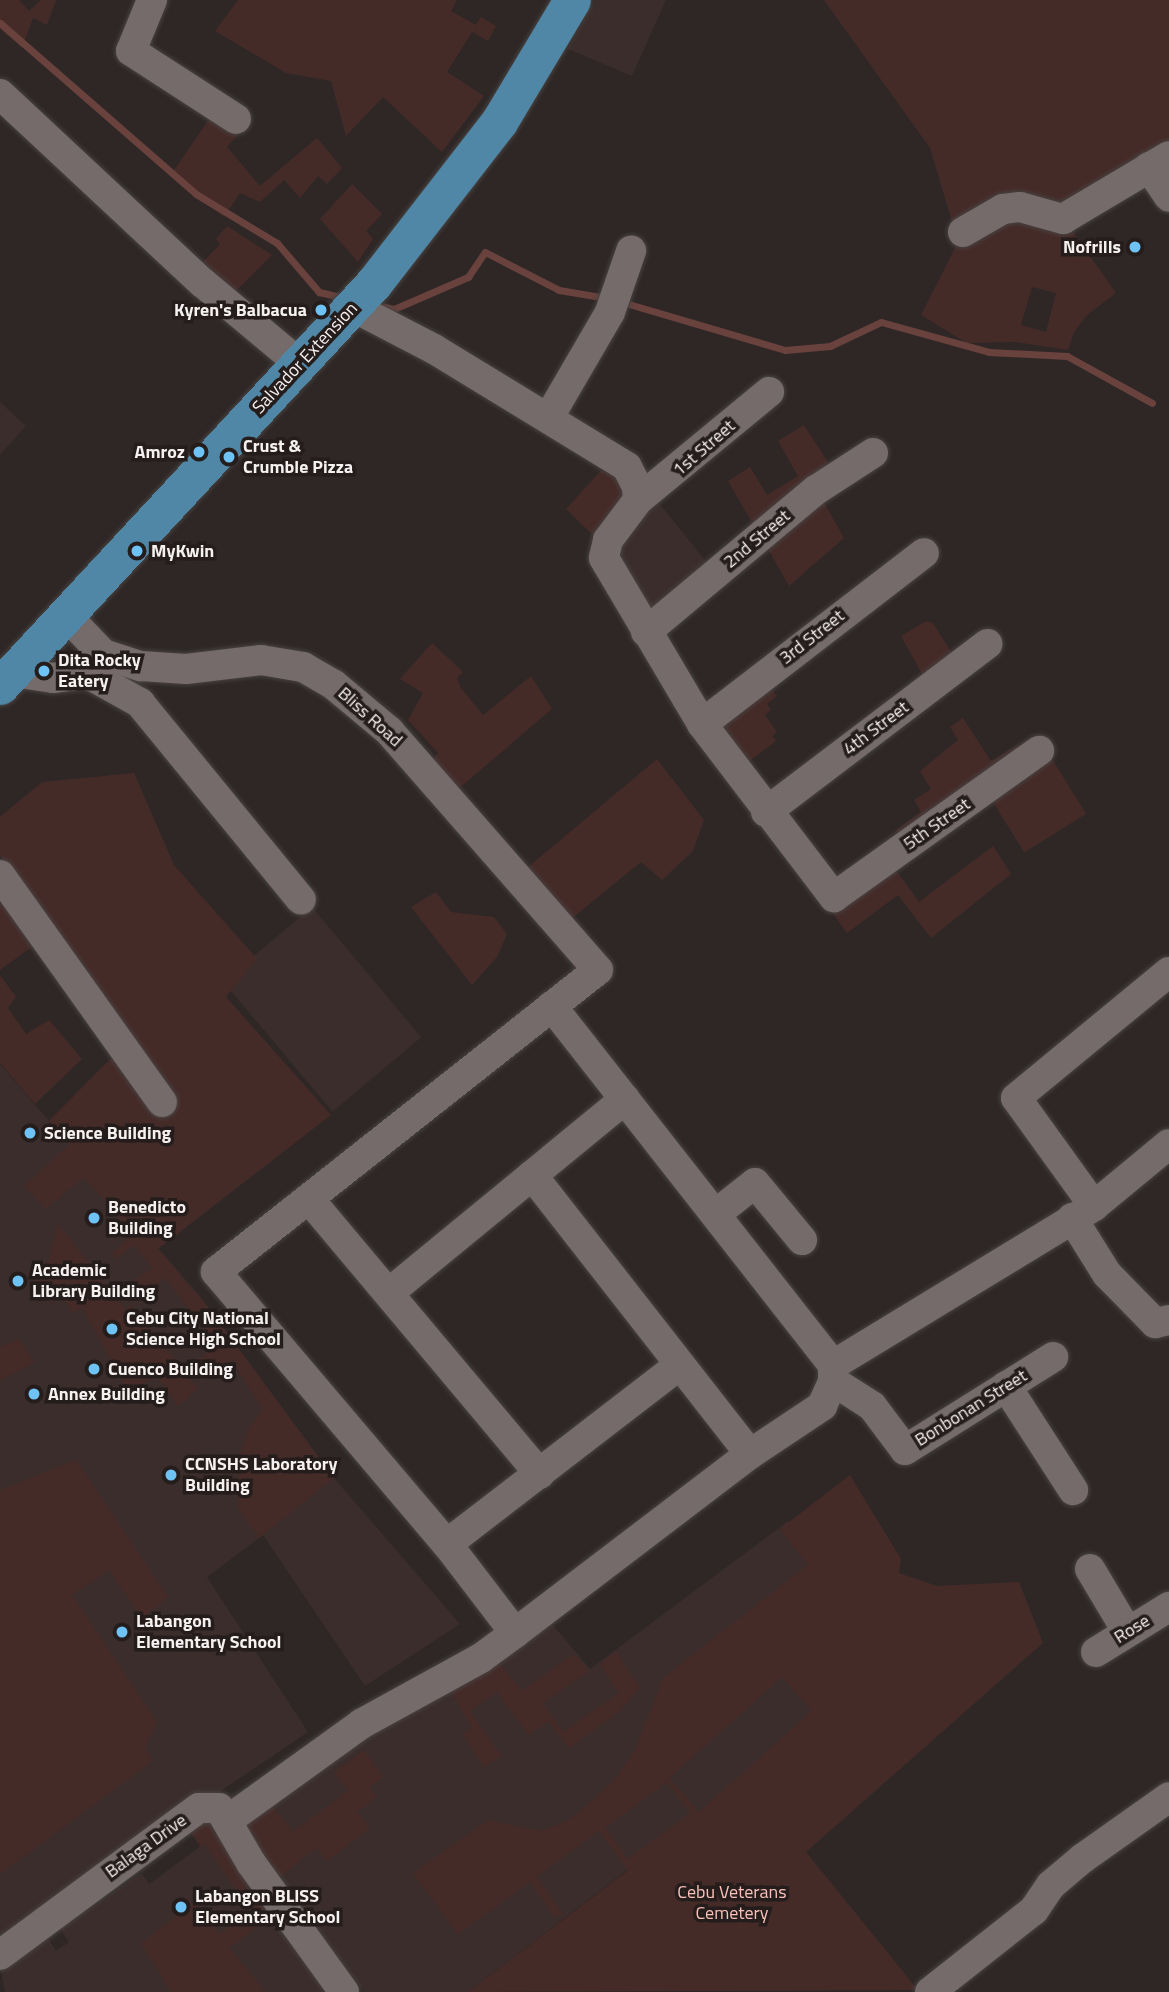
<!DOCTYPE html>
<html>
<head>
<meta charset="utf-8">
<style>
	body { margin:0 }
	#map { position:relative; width:1169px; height:1992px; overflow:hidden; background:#2e2726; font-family:"Titillium Web",sans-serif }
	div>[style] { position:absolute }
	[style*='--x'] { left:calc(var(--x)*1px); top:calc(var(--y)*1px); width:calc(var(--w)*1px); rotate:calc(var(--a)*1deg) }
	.built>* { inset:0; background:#3b2d2b; transform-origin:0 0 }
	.green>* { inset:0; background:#452b28; transform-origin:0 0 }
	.stream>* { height:7px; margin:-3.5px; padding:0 3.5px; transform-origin:3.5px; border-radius:3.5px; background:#69423d }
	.roads { filter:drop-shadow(0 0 2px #474241) drop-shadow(0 0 2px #474241) }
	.minor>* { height:30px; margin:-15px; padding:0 15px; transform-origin:15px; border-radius:15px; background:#746b6a }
	.major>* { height:37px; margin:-18.5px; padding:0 18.5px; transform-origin:18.5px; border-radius:18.5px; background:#5187a6 }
	.dots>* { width:19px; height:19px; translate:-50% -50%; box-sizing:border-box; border:4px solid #241d1c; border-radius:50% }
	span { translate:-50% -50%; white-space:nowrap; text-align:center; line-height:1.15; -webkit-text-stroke:7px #241d1c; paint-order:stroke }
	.poi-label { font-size:18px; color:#f6f1f1; font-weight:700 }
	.right { translate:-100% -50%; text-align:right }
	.left { translate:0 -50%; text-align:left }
	.street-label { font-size:18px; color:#f6f1f1 }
	.park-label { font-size:18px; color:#fbc1b9 }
</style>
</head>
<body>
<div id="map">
	<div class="built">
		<i style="clip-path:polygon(595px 0,666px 0,632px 76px,568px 49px)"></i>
		<i style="clip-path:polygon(0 402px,26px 426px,0 455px)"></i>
		<i style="clip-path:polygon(658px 502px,713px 570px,649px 622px,613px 557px,615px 541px)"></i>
		<i style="left:312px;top:907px;width:170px;height:116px;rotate:50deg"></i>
		<i style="clip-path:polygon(0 1064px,203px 1300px,334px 1478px,460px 1624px,365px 1686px,263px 1535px,207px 1577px,308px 1732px,0 1940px)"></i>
		<i style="clip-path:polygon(788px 1521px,893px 1659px,746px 1779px,468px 1992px,364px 1992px,252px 1847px,244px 1815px,494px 1655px,553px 1625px,590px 1669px)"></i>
		<i style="clip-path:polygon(217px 1834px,326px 1992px,5px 1992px,0 1965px,45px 1933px,56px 1951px,69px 1942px,60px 1929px,142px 1873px,149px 1884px)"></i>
	</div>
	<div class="green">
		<i style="clip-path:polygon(0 0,19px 0,29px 11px,41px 0,56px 0,47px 25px,33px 18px,22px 48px,0 29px)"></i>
		<i style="clip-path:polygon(238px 0,457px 0,451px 11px,476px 25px,481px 17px,496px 26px,488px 41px,472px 32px,447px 72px,484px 96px,442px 152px,383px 97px,346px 136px,331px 81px,286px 73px,215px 31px)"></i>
		<i style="clip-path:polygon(evenodd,824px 0,1169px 0,1169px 169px,1071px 229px,1116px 293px,1087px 315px,1074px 332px,1068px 350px,1016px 342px,967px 343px,921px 315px,958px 242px,930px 148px,824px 0,1032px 287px,1056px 293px,1046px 332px,1021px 325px,1032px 287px)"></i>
		<i style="clip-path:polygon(210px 118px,245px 127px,227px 147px,260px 186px,317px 138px,342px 168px,327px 184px,318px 176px,300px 198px,284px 180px,260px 202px,240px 193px,224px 217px,170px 176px)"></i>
		<i style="clip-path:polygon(352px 184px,382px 214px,366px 231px,373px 239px,358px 262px,320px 219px)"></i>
		<i style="clip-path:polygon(227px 226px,272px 255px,233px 294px,199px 266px,220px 244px,216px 239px)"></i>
		<i style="clip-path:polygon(804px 425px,835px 473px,758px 533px,728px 481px,750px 467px,767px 495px,798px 476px,778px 441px)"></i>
		<i style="clip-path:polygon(607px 464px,630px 486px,602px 544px,566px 509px)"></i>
		<i style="clip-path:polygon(821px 497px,844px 538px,789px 586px,765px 544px)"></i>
		<i style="clip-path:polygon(926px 621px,933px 623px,956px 660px,931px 680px,922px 674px,901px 636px)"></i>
		<i style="clip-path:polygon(432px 643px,463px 672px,457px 678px,461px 688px,483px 715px,531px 676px,552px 709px,456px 791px,431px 761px,438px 753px,408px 720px,423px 693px,400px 679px)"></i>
		<i style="clip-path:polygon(767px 684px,777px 696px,767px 704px,771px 710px,765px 715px,777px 732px,772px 736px,776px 741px,744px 765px,714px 728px)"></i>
		<i style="clip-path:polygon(963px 718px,991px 761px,1019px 744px,1026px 755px,902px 840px,896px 830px,921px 812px,914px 800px,931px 789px,920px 771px,958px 740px,950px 727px)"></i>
		<i style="left:1047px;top:751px;width:74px;height:73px;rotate:58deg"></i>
		<i style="clip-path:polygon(657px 759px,704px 820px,693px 851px,662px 880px,641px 862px,565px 924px,521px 873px)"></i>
		<i style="clip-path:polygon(134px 773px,174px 865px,257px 959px,226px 997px,331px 1115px,158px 1249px,208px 1307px,334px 1478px,259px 1538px,238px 1508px,239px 1458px,248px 1429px,263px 1410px,232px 1360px,210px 1378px,197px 1361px,217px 1345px,165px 1278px,145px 1294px,134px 1281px,152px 1268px,134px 1245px,116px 1259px,112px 1253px,133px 1234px,84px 1177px,46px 1209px,24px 1186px,69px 1145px,49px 1121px,126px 1043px,0 855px,0 817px,42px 782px)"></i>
		<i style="clip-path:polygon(993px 846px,1011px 874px,931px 938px,898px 895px,847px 933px,829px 908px,890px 862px,919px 902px)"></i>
		<i style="clip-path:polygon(436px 892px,451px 912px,494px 917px,507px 934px,497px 957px,472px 985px,411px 907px)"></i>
		<i style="clip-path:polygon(0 894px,36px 944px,0 970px)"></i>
		<i style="clip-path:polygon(0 975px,16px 997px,8px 1008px,26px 1034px,49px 1020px,82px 1059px,35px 1104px,0 1063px)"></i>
		<i style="clip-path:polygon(58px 1224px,126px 1310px,131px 1305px,198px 1389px,178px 1406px,157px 1376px,129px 1392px,82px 1308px,73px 1313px,62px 1296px,51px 1304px,35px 1280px,49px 1259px)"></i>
		<i style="clip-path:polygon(19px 1339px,34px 1362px,0 1381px,0 1347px)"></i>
		<i style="clip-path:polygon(76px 1460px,168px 1597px,142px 1618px,109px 1570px,72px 1595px,157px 1722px,145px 1748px,153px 1761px,0 1874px,0 1490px)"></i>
		<i style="clip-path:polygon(evenodd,850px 1475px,901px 1559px,899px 1573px,937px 1586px,1019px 1582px,1043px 1643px,806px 1852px,918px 1990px,468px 1992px,627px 1871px,626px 1867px,599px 1831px,536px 1877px,563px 1913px,555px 1917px,530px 1882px,458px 1934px,413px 1873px,488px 1820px,540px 1831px,566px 1822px,590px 1803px,616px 1778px,634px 1751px,664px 1677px,808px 1565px,780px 1529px,850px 1475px,782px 1677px,812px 1711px,699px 1812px,669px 1778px,782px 1677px,850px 1475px,667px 1782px,690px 1813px,628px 1859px,605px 1828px,667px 1782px)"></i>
		<i style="clip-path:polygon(616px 1652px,640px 1688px,620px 1711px,569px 1748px,549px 1721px,529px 1735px,497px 1692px,470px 1711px,501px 1756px,484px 1767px,463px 1734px,472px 1728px,449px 1688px,496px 1659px,522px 1691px,574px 1654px,589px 1671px,543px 1703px,563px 1732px,619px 1693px,600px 1664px)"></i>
		<i style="clip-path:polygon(364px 1750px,383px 1777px,370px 1787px,377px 1797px,357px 1812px,370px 1828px,327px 1861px,316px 1848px,277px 1879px,252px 1847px,245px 1819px,269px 1801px,293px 1832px,348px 1791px,334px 1772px)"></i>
		<i style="clip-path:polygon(199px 1810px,273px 1915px,229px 1948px,266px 1992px,171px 1992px,141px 1943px,195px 1902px,219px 1934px,251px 1911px,205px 1844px,200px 1846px,183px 1822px)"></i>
	</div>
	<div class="stream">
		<i style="--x:0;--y:23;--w:260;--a:41.1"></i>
		<i style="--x:196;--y:194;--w:95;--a:31.2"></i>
		<i style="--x:277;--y:243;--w:65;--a:49.4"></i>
		<i style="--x:319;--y:292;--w:27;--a:13"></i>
		<i style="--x:622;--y:302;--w:170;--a:16.4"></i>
		<i style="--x:785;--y:350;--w:45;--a:-5.1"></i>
		<i style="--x:830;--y:346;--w:56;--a:-25.2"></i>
		<i style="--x:881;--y:322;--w:112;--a:15.5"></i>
		<i style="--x:989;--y:352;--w:78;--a:2.9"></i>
		<i style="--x:1067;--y:356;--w:97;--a:28.9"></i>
		<i style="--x:380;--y:306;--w:14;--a:12"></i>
		<i style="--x:394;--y:309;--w:81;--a:-23.4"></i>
		<i style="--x:468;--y:277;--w:30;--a:-56"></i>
		<i style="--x:485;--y:252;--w:83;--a:27.2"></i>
		<i style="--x:559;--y:290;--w:49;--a:9.5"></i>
	</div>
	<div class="roads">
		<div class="minor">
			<i style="--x:152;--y:0;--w:55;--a:112.4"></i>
			<i style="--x:131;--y:51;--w:125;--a:32.9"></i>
			<i style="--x:0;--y:94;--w:277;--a:43"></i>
			<i style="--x:203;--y:283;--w:126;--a:39.9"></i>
			<i style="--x:1149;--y:167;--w:36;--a:56"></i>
			<i style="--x:963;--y:232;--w:46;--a:-29.9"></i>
			<i style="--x:1003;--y:209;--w:17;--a:-7"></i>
			<i style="--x:1020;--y:207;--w:45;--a:15.6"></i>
			<i style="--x:1063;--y:219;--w:123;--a:-30.7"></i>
			<i style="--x:353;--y:307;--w:91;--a:27.4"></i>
			<i style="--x:434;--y:349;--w:226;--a:31.4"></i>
			<i style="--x:627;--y:467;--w:22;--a:63"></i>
			<i style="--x:637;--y:487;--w:13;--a:86"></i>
			<i style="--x:638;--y:500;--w:50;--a:126.9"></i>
			<i style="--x:608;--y:540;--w:18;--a:103"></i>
			<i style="--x:604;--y:558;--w:193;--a:59.4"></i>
			<i style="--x:702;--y:724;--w:218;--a:52.7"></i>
			<i style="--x:834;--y:897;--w:252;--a:-35.5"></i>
			<i style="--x:549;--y:417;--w:121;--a:-59.8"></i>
			<i style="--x:610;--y:312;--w:65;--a:-71"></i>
			<i style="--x:638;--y:500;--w:170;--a:-39.5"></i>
			<i style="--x:66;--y:615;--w:54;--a:46.5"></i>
			<i style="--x:103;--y:654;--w:40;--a:18"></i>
			<i style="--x:141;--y:666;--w:45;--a:3.8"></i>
			<i style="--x:186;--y:669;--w:76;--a:-6.8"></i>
			<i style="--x:261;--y:660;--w:43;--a:9.5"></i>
			<i style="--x:303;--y:667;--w:36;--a:30"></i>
			<i style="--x:334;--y:685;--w:72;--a:39.9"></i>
			<i style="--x:389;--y:731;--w:317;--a:48.8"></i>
			<i style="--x:598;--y:970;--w:487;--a:141.7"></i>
			<i style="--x:216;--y:1272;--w:357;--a:49.7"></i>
			<i style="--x:447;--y:1544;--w:112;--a:52.6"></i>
			<i style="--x:646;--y:632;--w:222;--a:-39.9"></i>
			<i style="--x:816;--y:490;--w:68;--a:-33"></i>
			<i style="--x:13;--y:672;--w:40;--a:8.5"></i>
			<i style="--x:53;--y:678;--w:35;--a:-7"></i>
			<i style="--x:88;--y:674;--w:60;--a:29.1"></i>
			<i style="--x:140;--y:703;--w:254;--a:50.7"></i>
			<i style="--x:702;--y:724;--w:280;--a:-37.6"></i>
			<i style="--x:766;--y:812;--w:278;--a:-37.2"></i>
			<i style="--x:0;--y:875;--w:279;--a:54.5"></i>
			<i style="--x:532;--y:1175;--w:354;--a:52"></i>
			<i style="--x:309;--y:1199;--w:359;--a:50"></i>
			<i style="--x:1094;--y:1206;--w:133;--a:-125.8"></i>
			<i style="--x:1016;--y:1098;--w:198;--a:-39.5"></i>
			<i style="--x:717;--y:1213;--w:48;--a:-38.3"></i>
			<i style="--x:755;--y:1183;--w:74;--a:50.5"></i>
			<i style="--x:1072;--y:1218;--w:66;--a:58"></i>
			<i style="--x:1107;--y:1274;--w:69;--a:45.6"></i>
			<i style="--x:1155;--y:1323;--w:14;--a:-12"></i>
			<i style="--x:390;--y:1292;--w:304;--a:-39.4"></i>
			<i style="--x:833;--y:1365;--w:306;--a:-31.3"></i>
			<i style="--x:1094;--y:1206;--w:97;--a:-39.6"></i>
			<i style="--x:833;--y:1381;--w:46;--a:32.7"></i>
			<i style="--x:872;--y:1406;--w:55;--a:53.1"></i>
			<i style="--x:905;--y:1450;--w:175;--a:-32.1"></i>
			<i style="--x:1006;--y:1386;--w:124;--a:57.2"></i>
			<i style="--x:447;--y:1544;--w:292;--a:-37.6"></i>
			<i style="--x:1090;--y:1569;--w:72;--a:59.2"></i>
			<i style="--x:1096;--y:1652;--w:86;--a:-31.7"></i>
			<i style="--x:228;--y:1820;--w:164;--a:-35.8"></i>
			<i style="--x:361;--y:1724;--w:137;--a:-28.8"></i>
			<i style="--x:481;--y:1658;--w:42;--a:-36.3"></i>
			<i style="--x:515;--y:1633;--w:295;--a:-37.3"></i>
			<i style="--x:750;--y:1454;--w:87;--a:-33.7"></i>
			<i style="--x:822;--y:1406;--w:27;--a:-66"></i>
			<i style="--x:833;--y:1381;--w:16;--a:-90"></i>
			<i style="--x:833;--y:1365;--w:456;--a:-128.1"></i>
			<i style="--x:0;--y:1955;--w:247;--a:-36.5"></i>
			<i style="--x:199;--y:1808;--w:20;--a:0"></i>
			<i style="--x:219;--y:1808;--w:64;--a:59.8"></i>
			<i style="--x:251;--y:1863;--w:159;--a:54.2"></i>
			<i style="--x:930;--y:1992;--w:132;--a:-38.3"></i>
			<i style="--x:1034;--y:1910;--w:30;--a:-56"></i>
			<i style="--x:1051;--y:1885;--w:42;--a:-40.2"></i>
			<i style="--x:1083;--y:1858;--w:105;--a:-35.3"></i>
		</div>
		<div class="major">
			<i style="--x:0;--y:686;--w:550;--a:-47.14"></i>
			<i style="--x:374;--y:283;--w:204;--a:-52.2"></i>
			<i style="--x:499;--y:122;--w:142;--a:-59.1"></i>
		</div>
	</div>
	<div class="dots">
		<i style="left:1135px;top:247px;background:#6fc2f4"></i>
		<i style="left:321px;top:310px;background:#6fc2f4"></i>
		<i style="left:199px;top:452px;background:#6fc2f4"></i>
		<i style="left:229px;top:457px;background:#6fc2f4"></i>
		<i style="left:137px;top:551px;background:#6fc2f4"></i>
		<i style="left:44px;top:671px;background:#6fc2f4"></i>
		<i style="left:30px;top:1133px;background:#6fc2f4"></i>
		<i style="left:94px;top:1218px;background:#6fc2f4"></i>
		<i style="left:18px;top:1281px;background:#6fc2f4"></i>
		<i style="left:112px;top:1329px;background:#6fc2f4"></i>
		<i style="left:94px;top:1369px;background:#6fc2f4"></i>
		<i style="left:34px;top:1394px;background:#6fc2f4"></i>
		<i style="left:171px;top:1475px;background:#6fc2f4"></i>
		<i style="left:122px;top:1632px;background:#6fc2f4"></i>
		<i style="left:181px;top:1907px;background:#6fc2f4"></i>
	</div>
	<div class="poi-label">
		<span class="right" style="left:1121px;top:247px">Nofrills</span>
		<span class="right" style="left:307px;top:310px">Kyren's Balbacua</span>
		<span class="left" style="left:243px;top:457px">Crust &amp;<br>Crumble Pizza</span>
		<span class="right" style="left:185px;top:452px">Amroz</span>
		<span class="left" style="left:151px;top:551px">MyKwin</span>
		<span class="left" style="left:58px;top:671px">Dita Rocky<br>Eatery</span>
		<span class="left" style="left:44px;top:1133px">Science Building</span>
		<span class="left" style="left:108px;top:1218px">Benedicto<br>Building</span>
		<span class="left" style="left:32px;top:1281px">Academic<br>Library Building</span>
		<span class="left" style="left:126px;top:1329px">Cebu City National<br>Science High School</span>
		<span class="left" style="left:108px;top:1369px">Cuenco Building</span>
		<span class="left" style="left:48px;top:1394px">Annex Building</span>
		<span class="left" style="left:185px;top:1475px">CCNSHS Laboratory<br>Building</span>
		<span class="left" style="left:136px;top:1632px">Labangon<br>Elementary School</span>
		<span class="left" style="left:195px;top:1907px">Labangon BLISS<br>Elementary School</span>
	</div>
	<div class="street-label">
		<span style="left:305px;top:358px;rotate:-47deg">Salvador Extension</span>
		<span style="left:704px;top:448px;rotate:-41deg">1st Street</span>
		<span style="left:757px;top:539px;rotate:-40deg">2nd Street</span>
		<span style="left:812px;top:637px;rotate:-38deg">3rd Street</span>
		<span style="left:370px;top:717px;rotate:42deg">Bliss Road</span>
		<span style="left:876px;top:728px;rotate:-37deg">4th Street</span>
		<span style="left:937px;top:824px;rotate:-35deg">5th Street</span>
		<span style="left:971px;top:1408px;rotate:-32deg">Bonbonan Street</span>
		<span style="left:1132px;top:1629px;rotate:-32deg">Rose</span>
		<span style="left:146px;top:1846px;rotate:-36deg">Balaga Drive</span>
	</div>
	<div class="park-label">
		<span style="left:732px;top:1903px">Cebu Veterans<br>Cemetery</span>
	</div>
</div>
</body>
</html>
